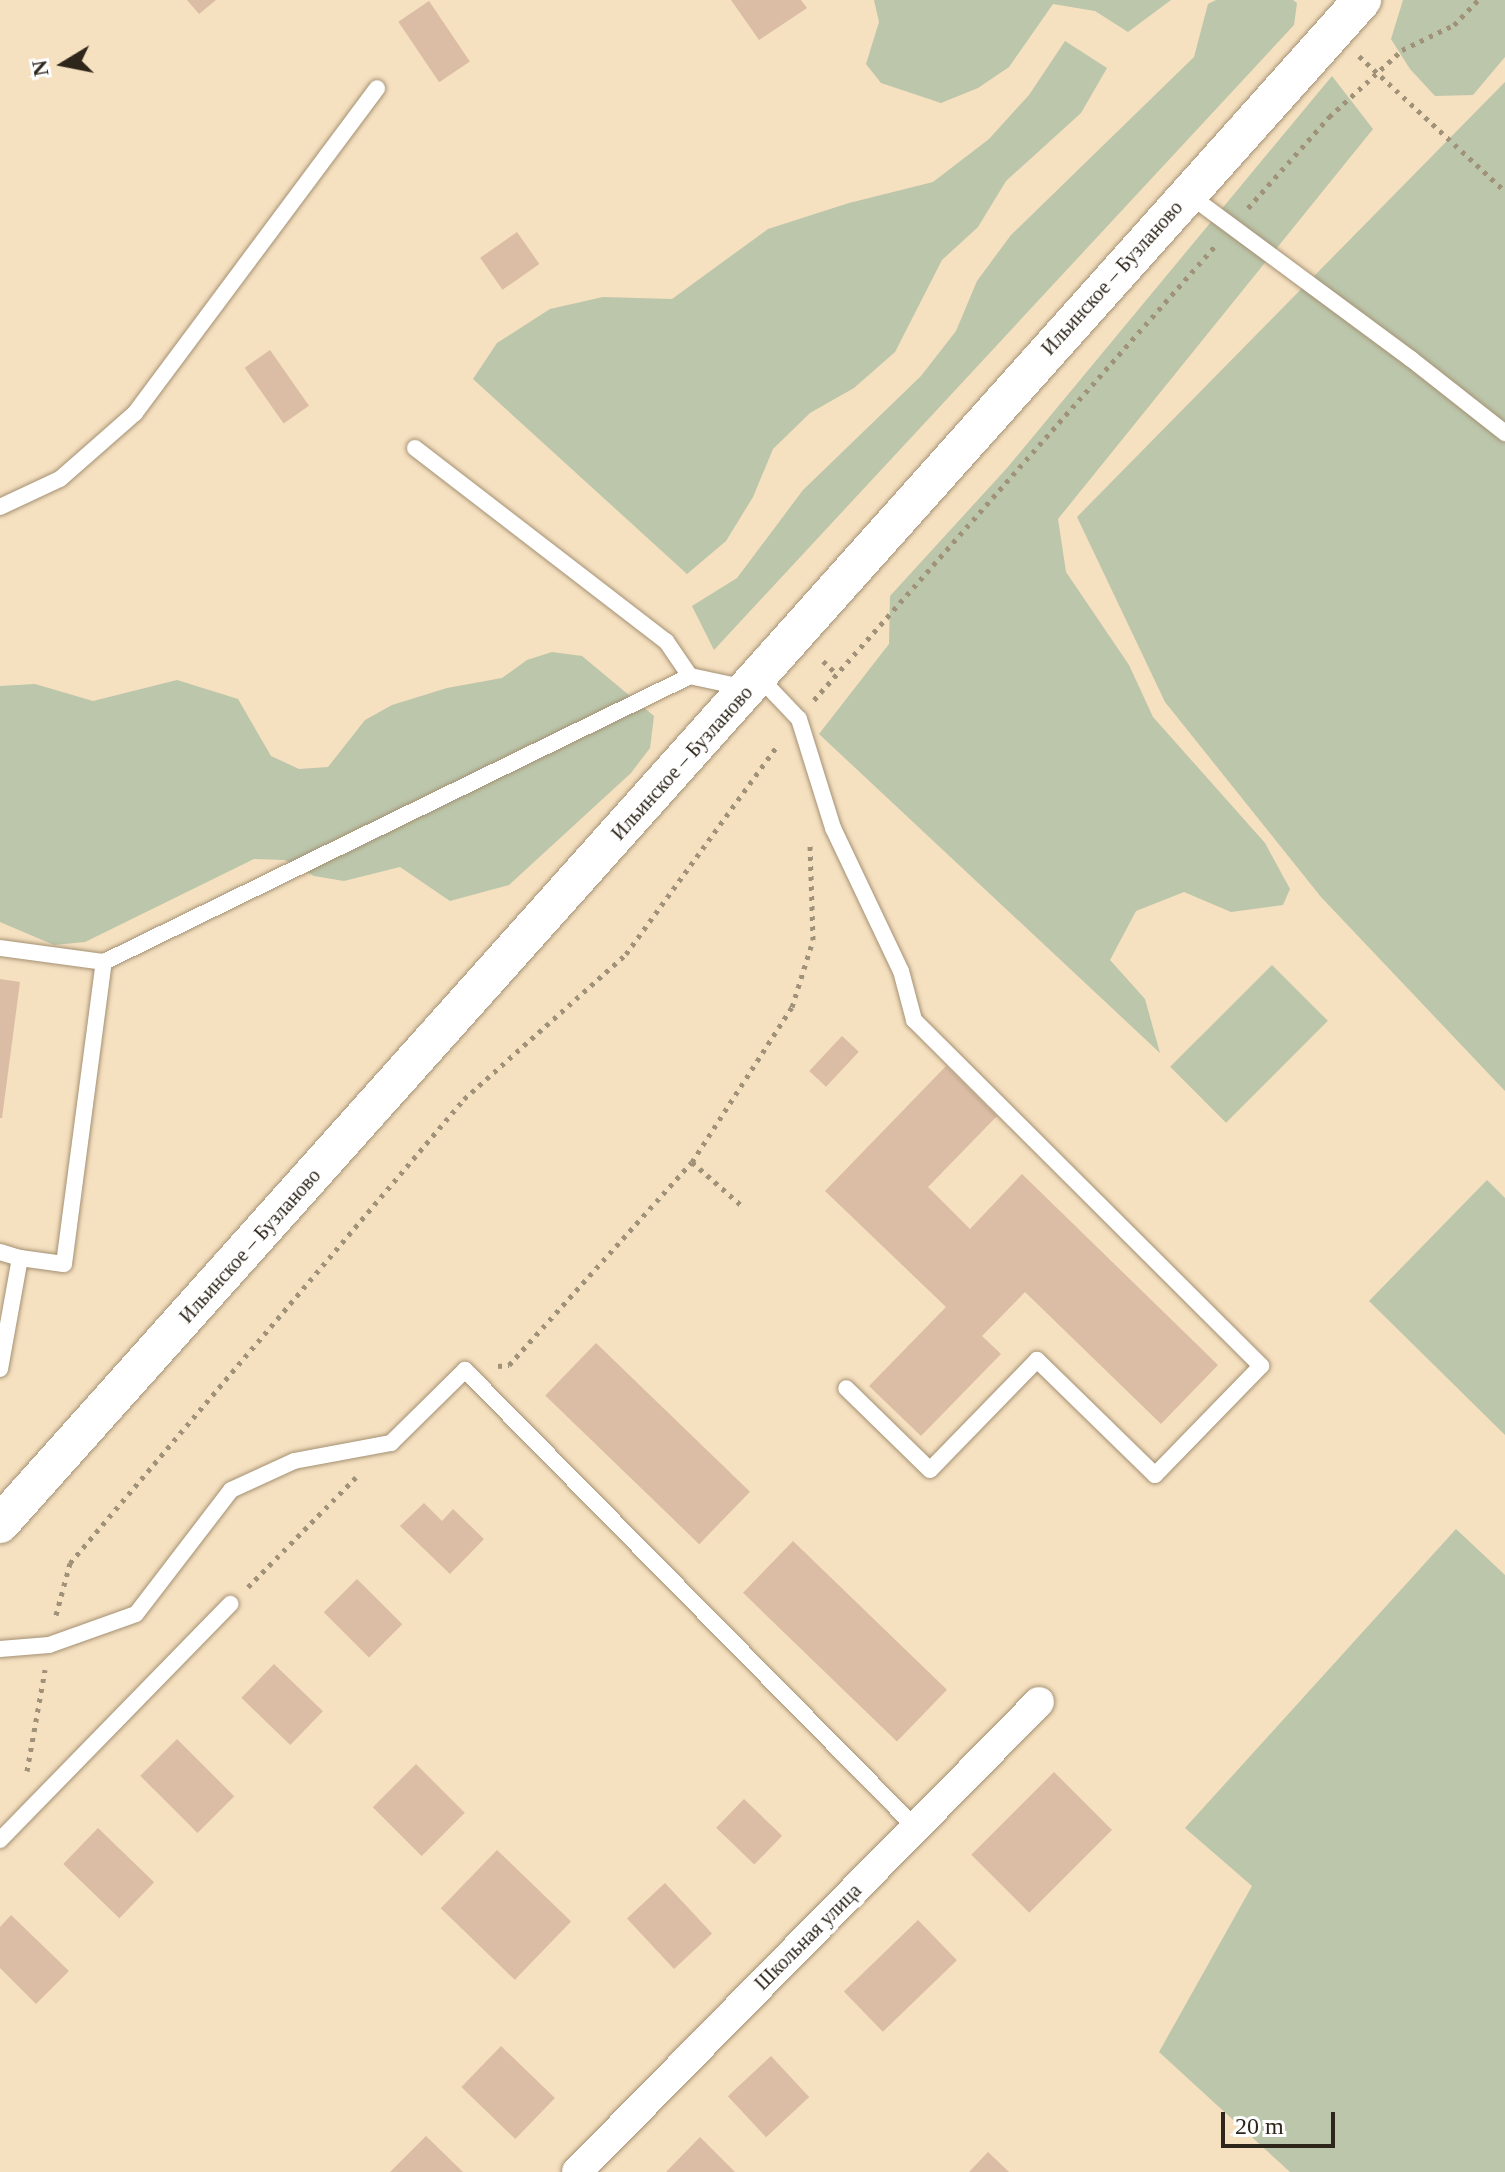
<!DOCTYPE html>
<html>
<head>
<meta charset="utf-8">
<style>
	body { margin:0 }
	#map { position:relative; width:1505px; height:2172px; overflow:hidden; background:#f5e0c0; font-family:"Times New Roman",serif }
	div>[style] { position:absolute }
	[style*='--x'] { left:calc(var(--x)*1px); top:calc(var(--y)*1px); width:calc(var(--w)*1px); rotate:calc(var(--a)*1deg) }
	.green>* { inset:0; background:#bbc6ab; transform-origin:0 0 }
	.building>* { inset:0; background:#dbbda5; transform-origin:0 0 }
	.path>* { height:5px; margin-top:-2.5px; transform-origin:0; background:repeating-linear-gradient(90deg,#a09179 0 4px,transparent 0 10px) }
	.roads { filter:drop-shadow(0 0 2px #a49173) drop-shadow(0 0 2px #a49173) }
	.service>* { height:16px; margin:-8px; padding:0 8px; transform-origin:8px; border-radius:8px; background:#fff }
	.minor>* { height:30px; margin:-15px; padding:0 15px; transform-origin:15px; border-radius:15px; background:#fff }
	.tertiary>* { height:38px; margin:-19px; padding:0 19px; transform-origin:19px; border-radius:19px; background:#fff }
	span { translate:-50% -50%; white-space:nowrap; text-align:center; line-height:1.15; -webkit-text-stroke:8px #fff; paint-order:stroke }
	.street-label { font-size:20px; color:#2e261a }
	.north { position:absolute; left:24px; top:24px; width:80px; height:80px; -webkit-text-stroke:6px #fff; paint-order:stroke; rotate:260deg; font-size:22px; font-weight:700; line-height:32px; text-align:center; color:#2e261a }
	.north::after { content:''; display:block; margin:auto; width:28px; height:36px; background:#2e261a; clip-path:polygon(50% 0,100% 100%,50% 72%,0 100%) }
	.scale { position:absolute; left:1221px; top:2112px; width:114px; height:36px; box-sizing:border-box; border:4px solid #2e261a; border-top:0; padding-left:10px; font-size:24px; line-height:28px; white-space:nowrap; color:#2e261a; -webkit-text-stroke:6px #fff; paint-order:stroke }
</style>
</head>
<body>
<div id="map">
	<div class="green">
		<i style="clip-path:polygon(874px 0,1171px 0,1128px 32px,1095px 11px,1053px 4px,1009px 67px,978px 88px,941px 103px,881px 83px,866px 64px,879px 22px)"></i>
		<i style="clip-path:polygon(1216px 0,1293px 0,1297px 3px,1294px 25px,714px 650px,692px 606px,737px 578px,803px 490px,921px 376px,956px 331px,977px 281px,1011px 235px,1194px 57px,1208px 4px)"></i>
		<i style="clip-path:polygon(1403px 0,1505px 0,1505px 57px,1473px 95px,1435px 96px,1410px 69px,1391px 39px)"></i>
		<i style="clip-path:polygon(1065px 41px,1107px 68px,1081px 113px,1006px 181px,978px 227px,942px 260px,895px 352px,854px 388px,810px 413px,773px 449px,753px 497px,726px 541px,687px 574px,473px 379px,497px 343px,550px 309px,603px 297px,672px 299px,768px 229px,849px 203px,933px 182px,989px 139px,1029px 95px)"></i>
		<i style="clip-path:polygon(1332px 76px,1373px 129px,1058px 519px,1066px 572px,1129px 665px,1153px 717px,1265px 843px,1290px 889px,1283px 905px,1231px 912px,1184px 892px,1136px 911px,1110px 960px,1145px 999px,1160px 1053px,819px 734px,889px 644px,890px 596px,1007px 468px)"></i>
		<i style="clip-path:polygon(1505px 82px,1505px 1091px,1321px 897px,1165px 702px,1077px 517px)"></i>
		<i style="clip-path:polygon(552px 652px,582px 656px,654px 716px,650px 748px,631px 773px,509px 885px,450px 901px,400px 867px,344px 881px,314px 876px,285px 860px,254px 859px,85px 942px,54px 945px,0 922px,0 686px,35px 684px,93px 701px,177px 680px,238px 699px,271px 756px,299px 769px,328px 767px,365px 720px,392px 705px,447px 688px,502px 678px,527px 660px)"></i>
		<i style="left:1272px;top:965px;width:79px;height:144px;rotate:45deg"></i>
		<i style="clip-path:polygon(1487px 1180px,1505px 1198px,1505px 1435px,1369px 1301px)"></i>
		<i style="clip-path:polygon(1456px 1529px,1505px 1575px,1505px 2172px,1290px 2172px,1159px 2052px,1252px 1886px,1185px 1828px)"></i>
	</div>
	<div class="building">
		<i style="clip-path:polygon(187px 0,216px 0,199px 14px)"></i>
		<i style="clip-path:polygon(731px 0,801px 0,807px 8px,759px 40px)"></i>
		<i style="left:429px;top:1px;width:73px;height:37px;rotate:56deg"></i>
		<i style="left:517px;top:232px;width:39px;height:45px;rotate:55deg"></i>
		<i style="left:270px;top:350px;width:68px;height:31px;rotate:55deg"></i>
		<i style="clip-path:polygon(0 979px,20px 982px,2px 1118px,0 1118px)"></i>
		<i style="left:842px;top:1036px;width:23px;height:48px;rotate:43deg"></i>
		<i style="clip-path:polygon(946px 1066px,997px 1116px,928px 1187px,970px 1229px,1022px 1174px,1218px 1365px,1161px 1424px,1025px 1292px,982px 1336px,1001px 1354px,921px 1436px,869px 1386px,946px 1307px,825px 1191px)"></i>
		<i style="left:596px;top:1343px;width:214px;height:73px;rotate:44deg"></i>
		<i style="clip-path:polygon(424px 1503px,442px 1521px,453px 1509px,484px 1539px,450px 1574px,400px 1526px)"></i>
		<i style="left:793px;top:1541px;width:214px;height:72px;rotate:44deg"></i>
		<i style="left:357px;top:1579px;width:64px;height:47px;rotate:45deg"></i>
		<i style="left:274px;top:1664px;width:68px;height:47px;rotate:44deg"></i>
		<i style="left:177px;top:1739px;width:81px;height:52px;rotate:45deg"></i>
		<i style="left:416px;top:1764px;width:69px;height:61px;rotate:45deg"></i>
		<i style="left:1054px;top:1772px;width:82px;height:117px;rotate:45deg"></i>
		<i style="left:744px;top:1799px;width:53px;height:40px;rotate:44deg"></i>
		<i style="left:98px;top:1828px;width:78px;height:50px;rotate:44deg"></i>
		<i style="left:497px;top:1850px;width:103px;height:81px;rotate:44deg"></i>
		<i style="left:665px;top:1883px;width:69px;height:52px;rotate:47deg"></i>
		<i style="clip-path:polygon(11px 1915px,69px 1971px,36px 2004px,0 1968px,0 1927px)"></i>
		<i style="left:918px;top:1920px;width:56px;height:103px;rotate:46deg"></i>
		<i style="left:501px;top:2046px;width:75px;height:57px;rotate:44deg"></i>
		<i style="left:771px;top:2056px;width:56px;height:59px;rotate:47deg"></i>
		<i style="clip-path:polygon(426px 2136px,463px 2172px,390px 2172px)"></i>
		<i style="clip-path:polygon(700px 2137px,735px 2172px,666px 2172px)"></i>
		<i style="clip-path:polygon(988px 2152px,1009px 2172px,969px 2172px)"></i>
	</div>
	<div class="path">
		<i style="--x:1359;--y:56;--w:199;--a:42.8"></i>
		<i style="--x:1248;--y:208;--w:122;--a:-48.3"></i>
		<i style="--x:1329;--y:117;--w:99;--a:-42.5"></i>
		<i style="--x:1402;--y:50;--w:58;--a:-25.7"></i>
		<i style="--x:1454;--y:25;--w:35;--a:-46"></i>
		<i style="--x:823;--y:661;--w:19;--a:43"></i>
		<i style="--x:814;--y:700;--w:606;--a:-48.55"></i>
		<i style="--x:692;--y:1162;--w:65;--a:41.3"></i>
		<i style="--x:498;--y:1366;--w:11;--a:-5"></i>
		<i style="--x:509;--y:1365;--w:273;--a:-48"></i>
		<i style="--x:692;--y:1162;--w:184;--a:-57.2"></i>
		<i style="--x:792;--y:1007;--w:70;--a:-72.6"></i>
		<i style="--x:813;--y:940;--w:95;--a:-91.8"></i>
		<i style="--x:248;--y:1587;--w:154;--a:-45.5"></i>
		<i style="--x:56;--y:1615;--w:54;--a:-74.9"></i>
		<i style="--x:70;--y:1563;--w:609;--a:-49.66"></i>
		<i style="--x:464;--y:1099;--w:217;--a:-41.8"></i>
		<i style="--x:626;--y:954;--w:258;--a:-54"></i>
		<i style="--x:27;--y:1771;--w:103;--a:-79.9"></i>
	</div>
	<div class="roads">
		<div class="service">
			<i style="--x:1188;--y:194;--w:277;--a:36.5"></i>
			<i style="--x:1411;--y:359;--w:120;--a:38.2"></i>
			<i style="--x:415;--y:448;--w:317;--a:37.6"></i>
			<i style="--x:666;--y:641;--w:42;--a:55.6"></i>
			<i style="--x:0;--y:507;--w:66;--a:-25"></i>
			<i style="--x:60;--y:479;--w:100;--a:-41.3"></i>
			<i style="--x:135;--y:413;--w:405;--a:-53.3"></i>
			<i style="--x:758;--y:676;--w:59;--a:46.4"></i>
			<i style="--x:799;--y:719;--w:114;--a:72.7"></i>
			<i style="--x:833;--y:828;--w:158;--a:64.6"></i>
			<i style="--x:901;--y:971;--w:51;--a:75.1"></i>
			<i style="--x:914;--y:1020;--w:490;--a:44.9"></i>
			<i style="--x:1261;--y:1366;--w:152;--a:134.2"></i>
			<i style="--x:1155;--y:1475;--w:165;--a:-135.7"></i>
			<i style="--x:1037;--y:1360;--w:153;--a:134.2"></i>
			<i style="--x:930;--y:1470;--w:117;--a:-135.7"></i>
			<i style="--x:0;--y:948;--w:105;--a:7.7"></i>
			<i style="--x:0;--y:1252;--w:21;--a:17"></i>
			<i style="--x:0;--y:1369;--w:113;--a:-79.8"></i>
			<i style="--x:20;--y:1258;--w:44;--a:7.8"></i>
			<i style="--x:64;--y:1264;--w:305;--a:-82.5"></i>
			<i style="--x:104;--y:962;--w:652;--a:-26.01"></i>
			<i style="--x:690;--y:676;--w:57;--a:12.1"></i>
			<i style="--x:0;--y:1649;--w:49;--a:-4.7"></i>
			<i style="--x:49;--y:1645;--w:92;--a:-19.6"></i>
			<i style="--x:136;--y:1614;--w:156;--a:-52.5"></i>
			<i style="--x:231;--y:1490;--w:69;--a:-24.7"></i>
			<i style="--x:294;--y:1461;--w:99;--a:-10.5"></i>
			<i style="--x:391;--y:1443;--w:104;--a:-44.6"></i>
			<i style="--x:465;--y:1370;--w:643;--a:45.44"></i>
			<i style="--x:0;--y:1840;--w:330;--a:-45.7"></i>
		</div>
		<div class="minor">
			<i style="--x:577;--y:2172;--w:659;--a:-45.49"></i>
		</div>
		<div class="tertiary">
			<i style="--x:0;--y:1524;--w:2044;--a:-48.21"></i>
		</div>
	</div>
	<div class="street-label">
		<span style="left:1112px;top:278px;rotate:-48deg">Ильинское – Бузланово</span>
		<span style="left:682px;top:763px;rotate:-48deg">Ильинское – Бузланово</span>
		<span style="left:250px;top:1246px;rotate:-48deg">Ильинское – Бузланово</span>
		<span style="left:808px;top:1937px;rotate:-45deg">Школьная улица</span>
	</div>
	<div class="north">N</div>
	<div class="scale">20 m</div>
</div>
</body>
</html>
